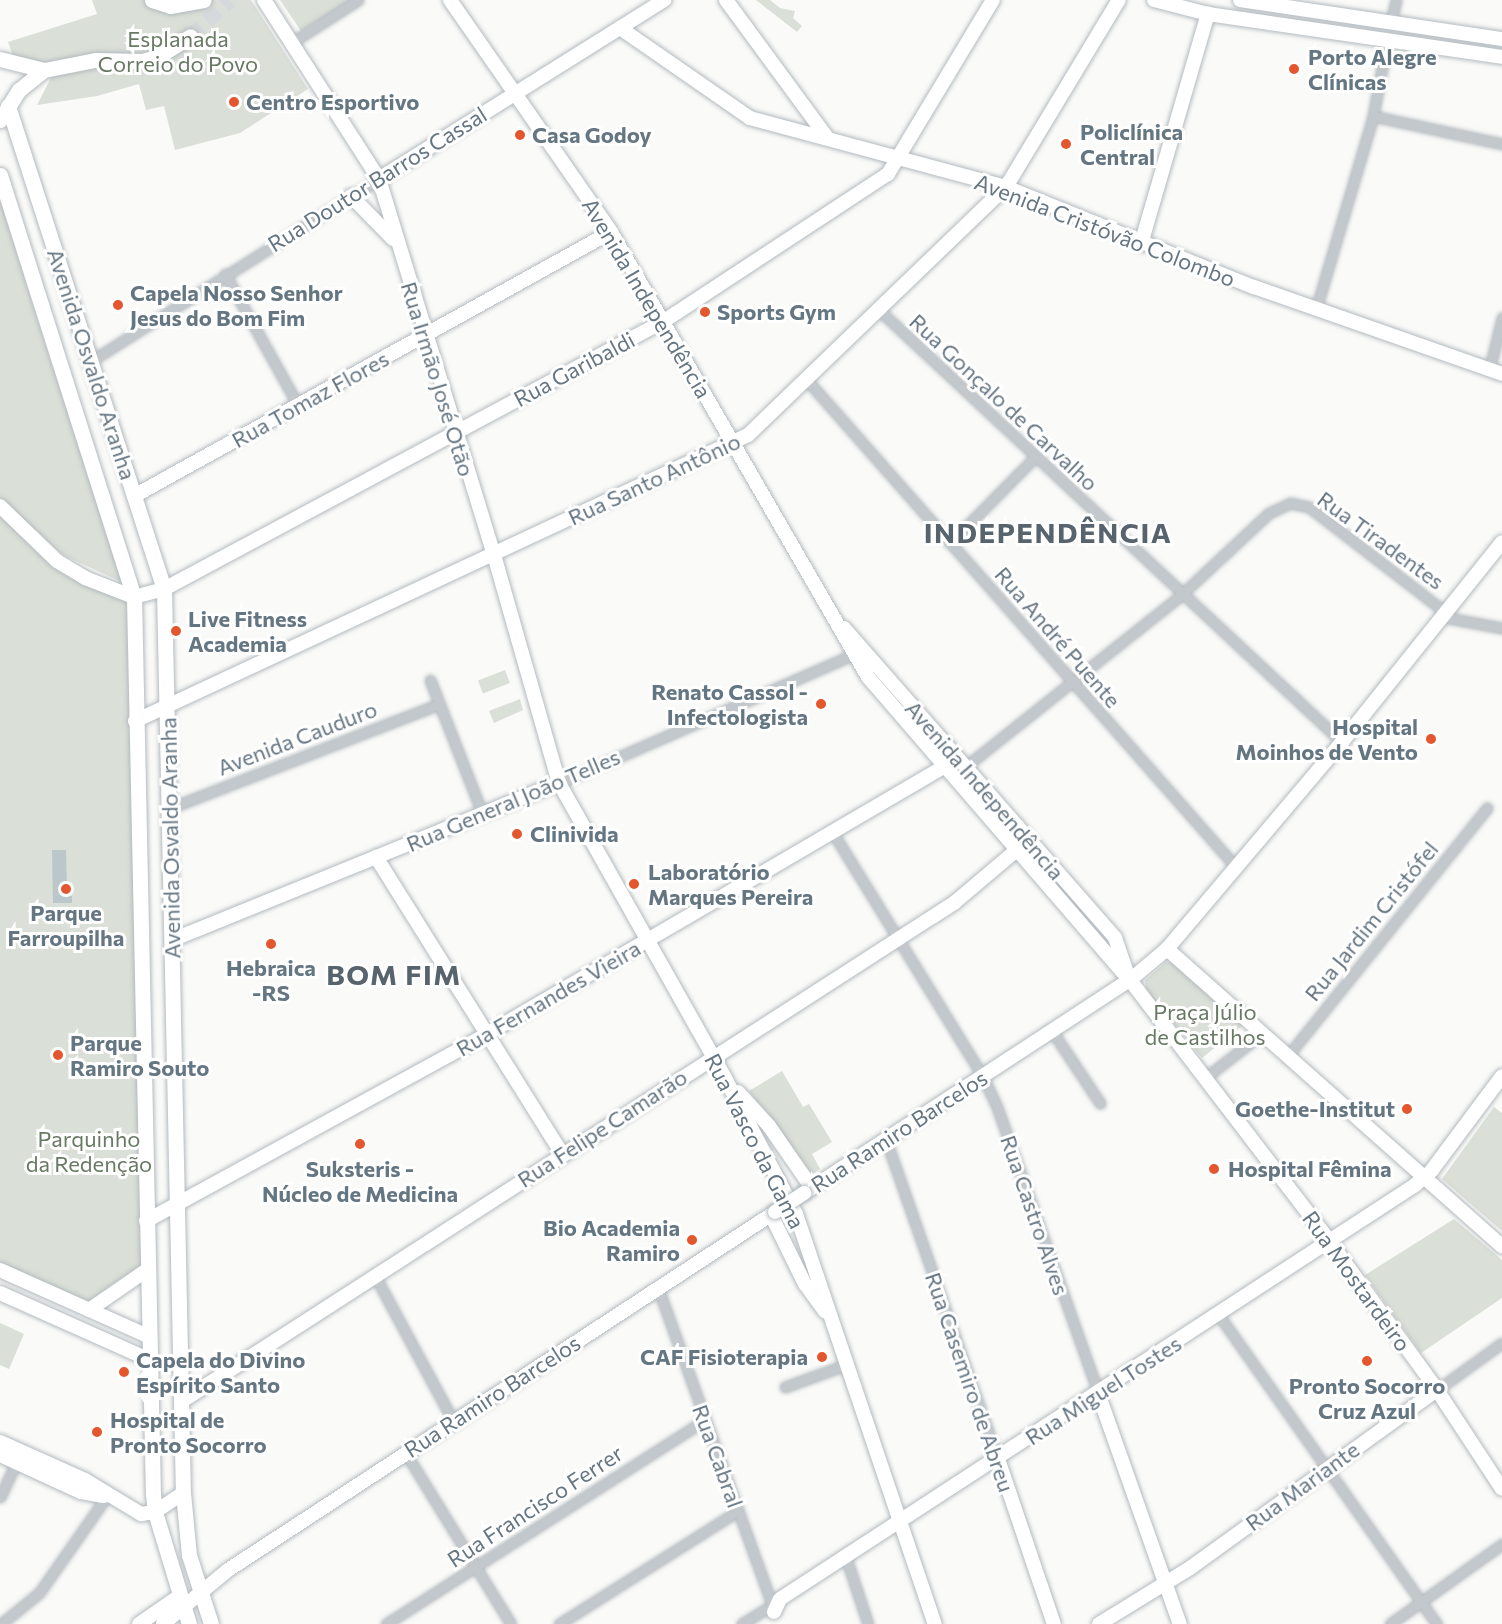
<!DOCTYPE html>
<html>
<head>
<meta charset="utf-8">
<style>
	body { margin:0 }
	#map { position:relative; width:1502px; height:1624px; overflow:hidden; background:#fafaf8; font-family:Commissioner,sans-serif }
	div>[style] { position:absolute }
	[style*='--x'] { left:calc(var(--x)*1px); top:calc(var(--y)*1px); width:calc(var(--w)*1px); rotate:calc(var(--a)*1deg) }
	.green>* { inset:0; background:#dadfd7; transform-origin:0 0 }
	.water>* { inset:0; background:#bbc7cb }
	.primary-tunnel>* { height:15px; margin-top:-7.5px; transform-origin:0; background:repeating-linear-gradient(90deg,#d5d9db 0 15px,transparent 0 23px) }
	.roads { filter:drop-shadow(0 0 2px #b3babf) drop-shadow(0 0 2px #b3babf) }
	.street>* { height:9px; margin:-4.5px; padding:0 4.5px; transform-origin:4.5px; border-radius:4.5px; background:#c3c8cc }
	.secondary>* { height:14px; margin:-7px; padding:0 7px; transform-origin:7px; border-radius:7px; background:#fff }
	.primary>* { height:15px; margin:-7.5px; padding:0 7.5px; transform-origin:7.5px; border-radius:7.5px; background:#fff }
	.bridges { filter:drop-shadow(0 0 2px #b3babf) drop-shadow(0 0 2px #b3babf) }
	.secondary-bridge>* { height:14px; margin:-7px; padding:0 7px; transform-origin:7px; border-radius:7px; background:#fff }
	.dots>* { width:16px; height:16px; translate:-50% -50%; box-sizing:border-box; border:3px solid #fff; border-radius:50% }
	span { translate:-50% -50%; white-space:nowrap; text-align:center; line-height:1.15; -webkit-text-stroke:6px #fff; paint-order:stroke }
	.park-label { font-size:22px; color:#687a64 }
	.poi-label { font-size:22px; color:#657683; font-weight:700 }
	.left { translate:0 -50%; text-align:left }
	.right { translate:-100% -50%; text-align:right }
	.street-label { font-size:22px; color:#657683 }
	.district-label { font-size:28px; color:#57646e; font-weight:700; letter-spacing:1.5px }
</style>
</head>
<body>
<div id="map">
	<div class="green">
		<i style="clip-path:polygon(92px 0,251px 0,308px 89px,240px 133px,175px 150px,164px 106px,146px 110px,139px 84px,97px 96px,37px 105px,55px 70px,13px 56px,8px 42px,97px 14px)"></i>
		<i style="clip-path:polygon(280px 0,352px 0,301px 31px)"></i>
		<i style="clip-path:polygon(756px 0,770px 0,780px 8px,795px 11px,793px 18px,802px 26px,797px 32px)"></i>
		<i style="clip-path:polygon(0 199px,35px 312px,122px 582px,63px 555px,0 498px)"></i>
		<i style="clip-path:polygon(0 516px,53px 567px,84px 585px,126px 601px,128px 616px,141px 1265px,88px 1302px,0 1264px)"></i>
		<i style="left:505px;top:670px;width:14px;height:29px;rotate:69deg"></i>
		<i style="clip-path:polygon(520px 699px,523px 710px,494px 723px,489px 711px)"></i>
		<i style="clip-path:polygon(1166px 962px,1176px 963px,1243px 1025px,1202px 1058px,1146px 990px,1145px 980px)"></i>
		<i style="clip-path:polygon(782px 1071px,803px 1107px,809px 1104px,832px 1142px,812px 1154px,820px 1169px,812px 1174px,749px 1091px)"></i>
		<i style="clip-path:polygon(1494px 1107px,1502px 1113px,1502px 1231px,1442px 1179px)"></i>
		<i style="clip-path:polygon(1454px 1219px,1502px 1260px,1502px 1298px,1421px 1353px,1365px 1275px)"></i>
		<i style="clip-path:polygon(0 1323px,24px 1334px,9px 1369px,0 1365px)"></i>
	</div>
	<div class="water">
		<i style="clip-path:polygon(52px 850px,66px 850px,67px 887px,60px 888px,60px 895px,72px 896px,72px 903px,53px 903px)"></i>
	</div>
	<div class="primary-tunnel">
		<i style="--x:190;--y:36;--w:54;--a:-42"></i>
	</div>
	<div class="roads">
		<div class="street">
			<i style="--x:1391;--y:22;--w:23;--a:-77"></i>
			<i style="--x:291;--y:43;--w:80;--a:-32.7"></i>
			<i style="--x:1373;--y:116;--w:132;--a:12.2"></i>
			<i style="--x:225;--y:274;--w:150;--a:60.9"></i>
			<i style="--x:1316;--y:309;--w:201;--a:-73.5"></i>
			<i style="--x:1373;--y:116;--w:76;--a:-79.4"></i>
			<i style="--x:879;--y:310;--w:633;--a:43.02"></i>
			<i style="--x:91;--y:361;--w:341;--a:-32.3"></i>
			<i style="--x:1489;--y:371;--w:55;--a:-76.2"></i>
			<i style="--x:806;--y:379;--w:649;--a:48.62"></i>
			<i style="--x:950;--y:543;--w:120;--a:-45.3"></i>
			<i style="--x:1443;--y:617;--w:60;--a:10.6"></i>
			<i style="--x:430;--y:680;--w:143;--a:68.6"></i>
			<i style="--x:965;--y:767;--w:276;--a:-38.5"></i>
			<i style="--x:1181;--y:595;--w:120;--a:-43"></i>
			<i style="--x:1269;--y:513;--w:23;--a:-25"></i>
			<i style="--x:1290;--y:503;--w:19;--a:12"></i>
			<i style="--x:1309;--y:507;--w:173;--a:37.7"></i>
			<i style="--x:559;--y:783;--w:320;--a:-23.6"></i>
			<i style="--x:170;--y:808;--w:288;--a:-21.1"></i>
			<i style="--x:833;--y:833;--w:286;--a:58.4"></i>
			<i style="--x:983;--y:1077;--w:33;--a:65"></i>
			<i style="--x:997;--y:1107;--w:303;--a:70.5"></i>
			<i style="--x:1052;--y:1031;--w:87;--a:56.3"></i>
			<i style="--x:1286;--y:1058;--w:321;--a:-51.2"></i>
			<i style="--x:1205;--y:1078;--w:70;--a:-38"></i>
			<i style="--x:886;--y:1140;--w:338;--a:70.7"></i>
			<i style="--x:374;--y:1274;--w:167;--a:61.7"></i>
			<i style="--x:658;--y:1288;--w:337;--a:70.2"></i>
			<i style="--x:772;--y:1605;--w:36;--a:148"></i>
			<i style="--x:1218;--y:1314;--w:380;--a:54.8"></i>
			<i style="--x:785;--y:1387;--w:67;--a:-20.1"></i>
			<i style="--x:1437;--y:1390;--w:80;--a:-35.9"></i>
			<i style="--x:405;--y:1452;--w:202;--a:58.4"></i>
			<i style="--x:0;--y:1497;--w:42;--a:-64.7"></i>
			<i style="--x:846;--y:1558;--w:70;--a:71.6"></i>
			<i style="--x:1;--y:1624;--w:49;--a:-39.2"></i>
			<i style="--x:39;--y:1593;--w:118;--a:-55"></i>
			<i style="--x:386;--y:1624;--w:379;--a:-32.6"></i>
			<i style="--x:559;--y:1624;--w:212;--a:-32.3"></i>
			<i style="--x:1390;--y:1624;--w:138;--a:-35.5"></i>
		</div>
		<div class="secondary">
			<i style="--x:264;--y:0;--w:213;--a:57.3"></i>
			<i style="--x:379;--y:179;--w:393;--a:73"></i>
			<i style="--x:494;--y:555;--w:237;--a:74.1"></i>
			<i style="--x:559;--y:783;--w:338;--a:60.6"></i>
			<i style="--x:725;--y:1078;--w:153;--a:62.4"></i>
			<i style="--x:796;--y:1214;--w:433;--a:71.3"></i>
			<i style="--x:450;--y:0;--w:282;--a:55.2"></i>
			<i style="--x:611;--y:232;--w:514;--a:59.99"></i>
			<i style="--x:868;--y:677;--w:401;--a:49.2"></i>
			<i style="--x:1130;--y:980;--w:330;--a:52.6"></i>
			<i style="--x:1330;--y:1242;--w:183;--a:54.1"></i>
			<i style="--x:1437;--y:1390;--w:118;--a:56.7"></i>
			<i style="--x:726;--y:0;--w:172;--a:53.7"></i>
			<i style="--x:1154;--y:0;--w:56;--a:14.5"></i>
			<i style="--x:1208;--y:14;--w:297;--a:8.3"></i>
			<i style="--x:1240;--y:0;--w:265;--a:8.5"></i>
			<i style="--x:620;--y:28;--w:158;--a:34.7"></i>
			<i style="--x:750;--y:118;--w:265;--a:15.1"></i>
			<i style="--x:1006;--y:187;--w:267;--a:22"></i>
			<i style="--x:1254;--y:287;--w:263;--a:19.3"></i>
			<i style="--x:379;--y:179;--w:337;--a:-32.1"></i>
			<i style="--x:351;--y:196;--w:60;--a:45.7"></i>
			<i style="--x:1141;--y:244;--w:240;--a:-73.8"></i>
			<i style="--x:134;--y:496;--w:545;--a:-28.96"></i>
			<i style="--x:0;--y:506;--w:79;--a:44"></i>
			<i style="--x:57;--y:561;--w:33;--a:31"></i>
			<i style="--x:85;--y:578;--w:53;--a:21.2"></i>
			<i style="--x:134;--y:597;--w:31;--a:-15"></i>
			<i style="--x:164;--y:589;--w:567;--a:-28.19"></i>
			<i style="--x:664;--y:321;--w:268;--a:-33.3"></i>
			<i style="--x:888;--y:174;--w:203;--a:-58.9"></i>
			<i style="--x:844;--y:628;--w:412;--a:48.8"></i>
			<i style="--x:1115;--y:938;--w:34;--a:71"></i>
			<i style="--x:135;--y:721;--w:676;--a:-25.01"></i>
			<i style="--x:748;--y:435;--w:358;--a:-43.9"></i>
			<i style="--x:1006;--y:187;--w:218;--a:-58.9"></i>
			<i style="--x:376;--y:857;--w:350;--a:57.9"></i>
			<i style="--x:172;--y:940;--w:418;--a:-22.1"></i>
			<i style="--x:1167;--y:949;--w:448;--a:41.6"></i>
			<i style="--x:738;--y:1092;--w:46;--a:47.6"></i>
			<i style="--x:769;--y:1126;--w:75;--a:55.3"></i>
			<i style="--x:804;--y:1193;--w:389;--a:-33.2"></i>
			<i style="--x:1130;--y:980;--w:48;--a:-40"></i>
			<i style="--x:1167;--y:949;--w:271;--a:-49.8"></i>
			<i style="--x:1342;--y:742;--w:256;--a:-51.3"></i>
			<i style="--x:771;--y:1215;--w:77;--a:63.8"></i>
			<i style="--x:805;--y:1284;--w:34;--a:54"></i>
			<i style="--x:146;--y:1221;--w:389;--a:-28.7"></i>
			<i style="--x:487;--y:1034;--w:531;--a:-30.33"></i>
			<i style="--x:0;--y:1270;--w:164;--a:24.1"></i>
			<i style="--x:0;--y:1293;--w:164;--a:24.1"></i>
			<i style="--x:89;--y:1310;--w:70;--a:-34.6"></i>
			<i style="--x:1098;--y:1393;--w:245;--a:70.5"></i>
			<i style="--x:182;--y:1401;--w:919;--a:-32.83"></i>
			<i style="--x:954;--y:903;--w:84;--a:-40.2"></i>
			<i style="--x:0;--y:1442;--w:93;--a:24.1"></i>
			<i style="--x:85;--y:1480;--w:66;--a:31.3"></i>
			<i style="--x:141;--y:1514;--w:14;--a:-8"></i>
			<i style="--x:155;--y:1512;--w:34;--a:-34"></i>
			<i style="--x:0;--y:1455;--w:89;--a:24.6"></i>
			<i style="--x:81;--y:1492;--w:23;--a:10"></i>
			<i style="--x:998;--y:1459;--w:174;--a:71.3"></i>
			<i style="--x:774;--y:1612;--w:14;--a:-65"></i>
			<i style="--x:780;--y:1599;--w:758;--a:-33.1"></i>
			<i style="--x:1415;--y:1185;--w:23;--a:-41"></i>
			<i style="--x:1432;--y:1170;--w:117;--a:-53.3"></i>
			<i style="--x:139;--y:1624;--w:47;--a:-34.7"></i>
			<i style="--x:163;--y:1624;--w:85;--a:-39.7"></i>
			<i style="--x:228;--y:1570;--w:654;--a:-33.2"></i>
			<i style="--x:1099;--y:1624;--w:107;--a:-31.6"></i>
			<i style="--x:1190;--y:1568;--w:304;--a:-35.8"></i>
		</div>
		<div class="primary">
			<i style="--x:152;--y:0;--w:19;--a:18"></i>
			<i style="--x:170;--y:6;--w:34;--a:-10"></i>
			<i style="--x:0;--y:59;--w:45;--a:14"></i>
			<i style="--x:8;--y:106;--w:508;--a:72.1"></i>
			<i style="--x:164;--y:589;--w:904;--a:88.8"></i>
			<i style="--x:183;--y:1493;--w:62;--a:84.5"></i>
			<i style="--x:189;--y:1555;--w:72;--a:72.3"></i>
			<i style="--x:0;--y:120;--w:36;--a:-58"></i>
			<i style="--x:19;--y:90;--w:32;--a:-39"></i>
			<i style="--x:44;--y:70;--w:52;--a:-11.1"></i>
			<i style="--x:95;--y:60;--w:47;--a:1.2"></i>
			<i style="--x:142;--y:61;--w:16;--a:-15"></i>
			<i style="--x:157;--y:57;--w:39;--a:-32"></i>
			<i style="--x:0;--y:175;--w:443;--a:72.4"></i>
			<i style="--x:134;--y:597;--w:897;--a:88.79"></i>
			<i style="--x:153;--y:1494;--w:18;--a:84"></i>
			<i style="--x:155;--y:1512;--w:117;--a:73.1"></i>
		</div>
	</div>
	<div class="bridges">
		<div class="secondary-bridge">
			<i style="--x:775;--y:1212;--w:35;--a:-33"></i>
		</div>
	</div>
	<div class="dots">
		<i style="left:1294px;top:69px;background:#e4572e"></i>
		<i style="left:234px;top:102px;background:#e4572e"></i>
		<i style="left:520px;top:135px;background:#e4572e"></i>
		<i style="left:1066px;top:144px;background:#e4572e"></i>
		<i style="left:118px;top:305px;background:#e4572e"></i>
		<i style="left:705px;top:312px;background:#e4572e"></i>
		<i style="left:176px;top:631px;background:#e4572e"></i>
		<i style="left:821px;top:704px;background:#e4572e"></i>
		<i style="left:1431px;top:739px;background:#e4572e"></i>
		<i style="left:517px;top:834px;background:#e4572e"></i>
		<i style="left:634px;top:884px;background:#e4572e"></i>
		<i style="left:66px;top:889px;background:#e4572e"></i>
		<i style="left:271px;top:944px;background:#e4572e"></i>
		<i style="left:58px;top:1055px;background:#e4572e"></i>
		<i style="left:1407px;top:1109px;background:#e4572e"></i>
		<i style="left:360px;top:1144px;background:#e4572e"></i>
		<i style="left:1214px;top:1169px;background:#e4572e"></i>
		<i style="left:692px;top:1240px;background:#e4572e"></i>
		<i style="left:822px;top:1357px;background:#e4572e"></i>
		<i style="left:1367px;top:1361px;background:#e4572e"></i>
		<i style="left:124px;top:1372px;background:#e4572e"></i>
		<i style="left:97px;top:1432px;background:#e4572e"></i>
	</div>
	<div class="park-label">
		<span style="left:178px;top:51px">Esplanada<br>Correio do Povo</span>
		<span style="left:1205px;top:1024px">Praça Júlio<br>de Castilhos</span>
		<span style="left:89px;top:1151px">Parquinho<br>da Redenção</span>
	</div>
	<div class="poi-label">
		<span class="left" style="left:1308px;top:69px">Porto Alegre<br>Clínicas</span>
		<span class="left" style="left:246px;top:102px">Centro Esportivo</span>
		<span class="left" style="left:1080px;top:144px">Policlínica<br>Central</span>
		<span class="left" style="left:532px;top:135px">Casa Godoy</span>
		<span class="left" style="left:130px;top:305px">Capela Nosso Senhor<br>Jesus do Bom Fim</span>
		<span class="left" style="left:717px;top:312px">Sports Gym</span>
		<span class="left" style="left:188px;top:631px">Live Fitness<br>Academia</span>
		<span class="right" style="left:808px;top:704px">Renato Cassol -<br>Infectologista</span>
		<span class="right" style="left:1418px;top:739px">Hospital<br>Moinhos de Vento</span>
		<span class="left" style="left:530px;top:834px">Clinivida</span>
		<span class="left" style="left:648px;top:884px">Laboratório<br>Marques Pereira</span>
		<span style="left:66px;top:925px">Parque<br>Farroupilha</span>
		<span style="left:271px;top:980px">Hebraica<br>-RS</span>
		<span class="left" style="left:70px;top:1055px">Parque<br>Ramiro Souto</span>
		<span class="right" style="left:1395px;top:1109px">Goethe-Institut</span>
		<span style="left:360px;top:1181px">Suksteris -<br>Núcleo de Medicina</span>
		<span class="left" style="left:1228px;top:1169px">Hospital Fêmina</span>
		<span class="right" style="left:680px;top:1240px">Bio Academia<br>Ramiro</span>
		<span class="right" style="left:808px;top:1357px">CAF Fisioterapia</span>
		<span class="left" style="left:136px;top:1372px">Capela do Divino<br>Espírito Santo</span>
		<span style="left:1367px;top:1398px">Pronto Socorro<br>Cruz Azul</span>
		<span class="left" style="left:110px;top:1432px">Hospital de<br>Pronto Socorro</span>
	</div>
	<div class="street-label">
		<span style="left:377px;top:179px;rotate:-32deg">Rua Doutor Barros Cassal</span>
		<span style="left:1105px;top:230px;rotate:21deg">Avenida Cristóvão Colombo</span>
		<span style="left:647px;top:298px;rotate:59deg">Avenida Independência</span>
		<span style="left:92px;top:364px;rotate:72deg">Avenida Osvaldo Aranha</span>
		<span style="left:574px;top:369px;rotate:-28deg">Rua Garibaldi</span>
		<span style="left:438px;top:379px;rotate:73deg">Rua Irmão José Otão</span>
		<span style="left:310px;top:399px;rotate:-29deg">Rua Tomaz Flores</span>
		<span style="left:1004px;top:402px;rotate:43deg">Rua Gonçalo de Carvalho</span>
		<span style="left:654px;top:479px;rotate:-25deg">Rua Santo Antônio</span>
		<span style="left:1381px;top:540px;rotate:36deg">Rua Tiradentes</span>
		<span style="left:1058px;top:637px;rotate:49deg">Rua André Puente</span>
		<span style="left:297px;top:738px;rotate:-21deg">Avenida Cauduro</span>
		<span style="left:985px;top:790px;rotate:49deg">Avenida Independência</span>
		<span style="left:513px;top:800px;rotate:-23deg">Rua General João Telles</span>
		<span style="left:170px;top:838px;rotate:-91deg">Avenida Osvaldo Aranha</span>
		<span style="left:1371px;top:921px;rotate:-51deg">Rua Jardim Cristófel</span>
		<span style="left:548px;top:998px;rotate:-30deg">Rua Fernandes Vieira</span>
		<span style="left:602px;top:1128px;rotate:-33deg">Rua Felipe Camarão</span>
		<span style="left:899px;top:1131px;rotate:-33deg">Rua Ramiro Barcelos</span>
		<span style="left:755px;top:1141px;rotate:63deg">Rua Vasco da Gama</span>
		<span style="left:1035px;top:1215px;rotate:71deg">Rua Castro Alves</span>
		<span style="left:1357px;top:1281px;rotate:54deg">Rua Mostardeiro</span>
		<span style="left:970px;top:1382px;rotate:71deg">Rua Casemiro de Abreu</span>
		<span style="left:1103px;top:1390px;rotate:-33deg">Rua Miguel Tostes</span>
		<span style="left:492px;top:1396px;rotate:-33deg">Rua Ramiro Barcelos</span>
		<span style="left:718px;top:1456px;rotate:70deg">Rua Cabral</span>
		<span style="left:1302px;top:1486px;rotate:-36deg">Rua Mariante</span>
		<span style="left:535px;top:1506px;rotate:-33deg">Rua Francisco Ferrer</span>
	</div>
	<div class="district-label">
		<span style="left:1048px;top:532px">INDEPENDÊNCIA</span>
		<span style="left:394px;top:974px">BOM FIM</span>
	</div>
</div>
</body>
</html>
